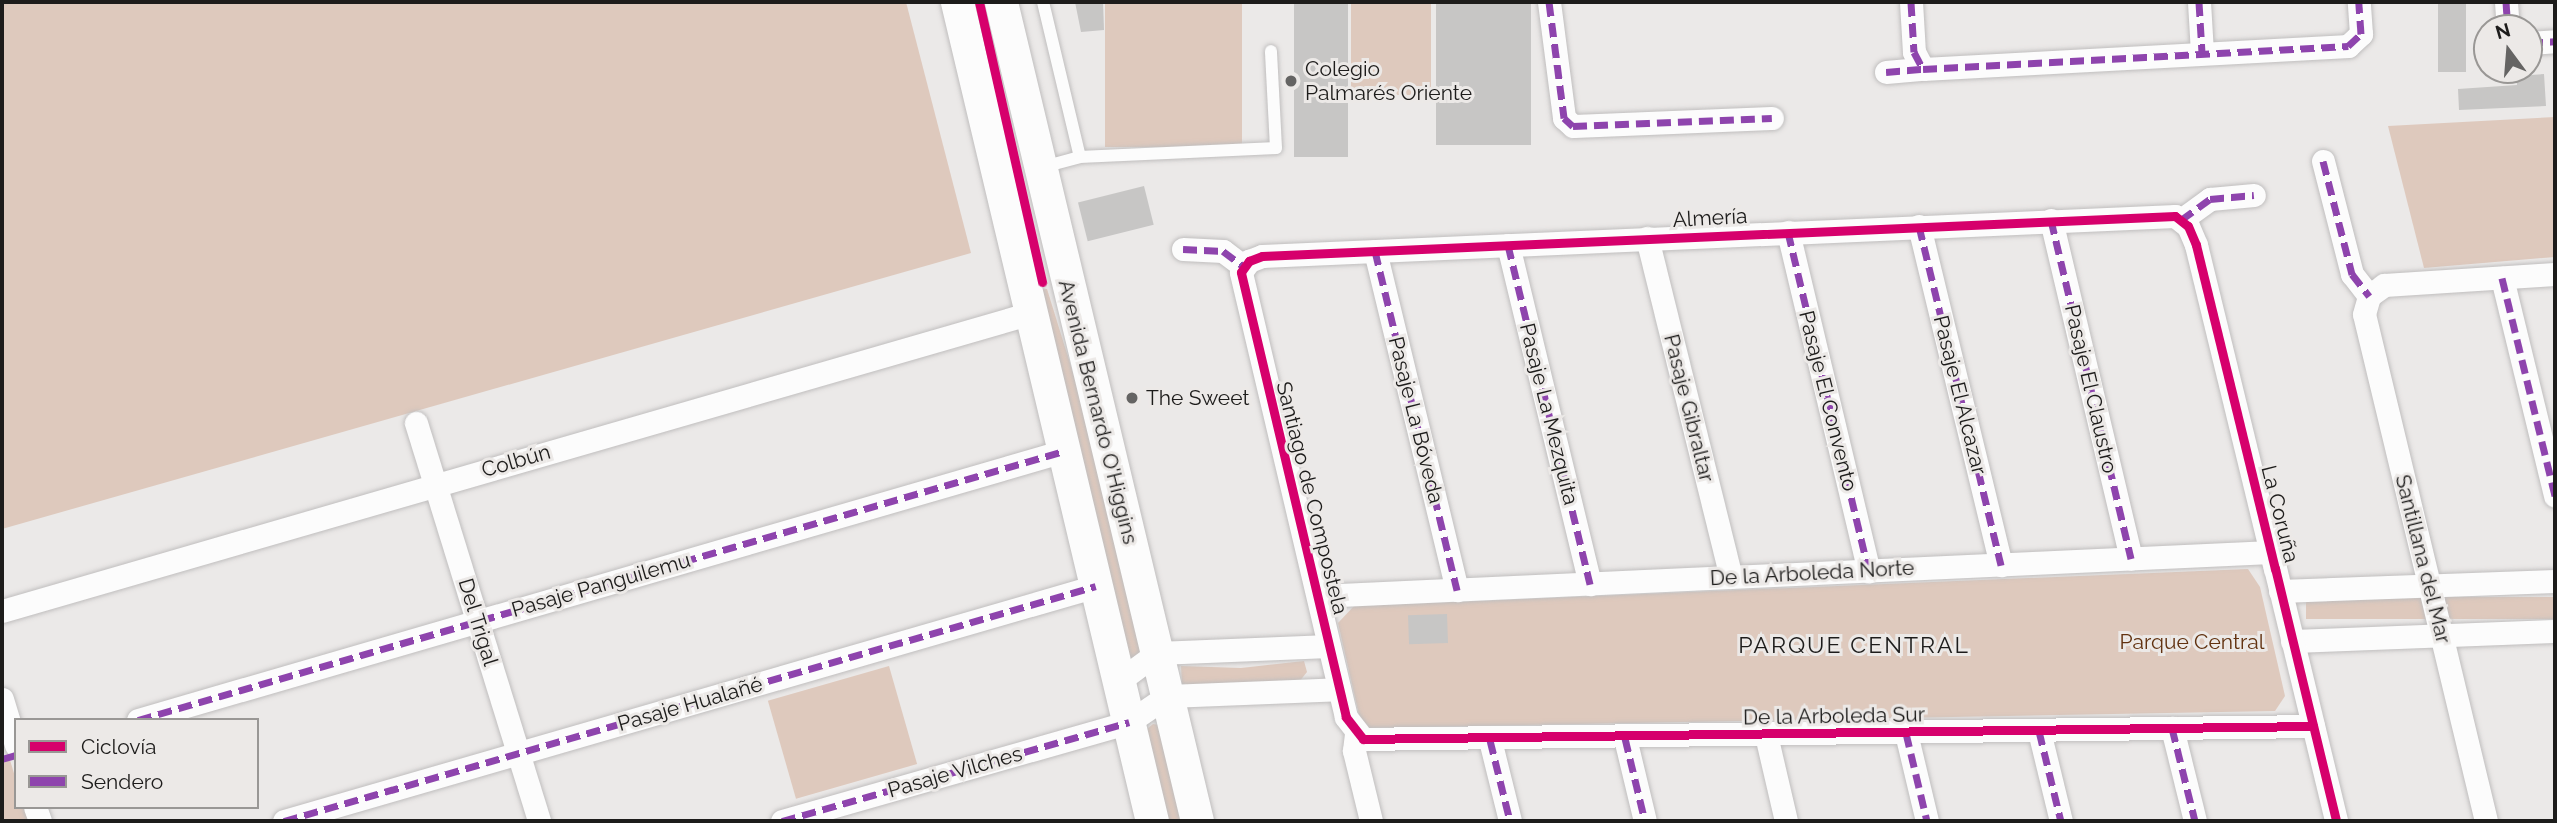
<!DOCTYPE html>
<html>
<head>
<meta charset="utf-8">
<style>
	body { margin:0 }
	#map { position:relative; width:2557px; height:823px; overflow:hidden; background:#ebe9e8; font-family:Raleway,sans-serif }
	div>[style] { position:absolute }
	[style*='--x'] { left:calc(var(--x)*1px); top:calc(var(--y)*1px); width:calc(var(--w)*1px); rotate:calc(var(--a)*1deg) }
	.green>* { inset:0; background:#dec9bd; transform-origin:0 0 }
	.building>* { inset:0; background:#c7c6c5; transform-origin:0 0 }
	.roads { filter:drop-shadow(0 0 2px #c0bebe) drop-shadow(0 0 2px #c0bebe) }
	.service>* { height:12px; margin:-6px; padding:0 6px; transform-origin:6px; border-radius:6px; background:#fcfcfc }
	.minor>* { height:23px; margin:-11.5px; padding:0 11.5px; transform-origin:11.5px; border-radius:11.5px; background:#fcfcfc }
	.secondary>* { height:33px; margin:-16.5px; padding:0 16.5px; transform-origin:16.5px; border-radius:16.5px; background:#fcfcfc }
	.quiet>* { height:7px; margin-top:-3.5px; transform-origin:0; background:repeating-linear-gradient(90deg,#8e44ad 0 14px,transparent 0 21px) }
	.cycleway>* { height:9px; margin:-4.5px; padding:0 4.5px; transform-origin:4.5px; border-radius:4.5px; background:#d6006c }
	.dots>* { width:19px; height:19px; translate:-50% -50%; box-sizing:border-box; border:4px solid #ece9e7; border-radius:50% }
	span { translate:-50% -50%; white-space:nowrap; text-align:center; line-height:1.15; -webkit-text-stroke:6px #ece9e7; paint-order:stroke }
	.poi-label { font-size:21px; color:#1d1c1b }
	.left { translate:0 -50%; text-align:left }
	.street-label { font-size:21px; color:#1d1c1b }
	.park-label { font-size:21px; color:#623210 }
	.neighbourhood-label { font-size:23px; color:#1d1c1b; letter-spacing:2px }
	.frame { position:absolute; inset:0; border:4px solid #1d1c1b; pointer-events:none }
	.legend { position:absolute; left:14px; top:718px; width:245px; height:91px; box-sizing:border-box; background:#ece9e7; border:2px solid #999795; margin:0; padding:9px 12px; list-style:none; font-size:21px; color:#1d1c1b }
	.legend li { display:flex; align-items:center; gap:14px; height:35px }
	.legend b { width:35px; border:2px solid #999795 }
	.north { position:absolute; left:2473px; top:14px; width:70px; height:70px; box-sizing:border-box; background:#ece9e7; border:2px solid #999795; border-radius:50%; rotate:344deg; font-size:19px; font-weight:700; line-height:28px; text-align:center; color:#1d1c1b }
	.north::after { content:''; display:block; margin:auto; width:24px; height:32px; background:#656463; clip-path:polygon(50% 0,100% 100%,50% 72%,0 100%) }
</style>
</head>
<body>
<div id="map">
	<div class="green">
		<i style="clip-path:polygon(2px 2px,906px 2px,971px 253px,2px 529px)"></i>
		<i style="left:1105px;top:2px;width:137px;height:145px"></i>
		<i style="left:1351px;top:2px;width:80px;height:93px"></i>
		<i style="clip-path:polygon(2555px 117px,2555px 257px,2424px 268px,2388px 126px)"></i>
		<i style="clip-path:polygon(1047px 289px,1086px 415px,1143px 649px,1127px 667px,1036px 290px)"></i>
		<i style="clip-path:polygon(2248px 569px,2260px 587px,2285px 696px,2275px 711px,1362px 728px,1338px 623px,1354px 606px)"></i>
		<i style="left:2555px;top:597px;width:22px;height:249px;rotate:90deg"></i>
		<i style="clip-path:polygon(1304px 661px,1307px 672px,1294px 688px,1182px 685px,1181px 666px,1241px 668px)"></i>
		<i style="left:889px;top:666px;width:102px;height:126px;rotate:74deg"></i>
		<i style="clip-path:polygon(1153px 724px,1164px 726px,1188px 821px,1165px 821px,1142px 733px)"></i>
		<i style="clip-path:polygon(10px 760px,16px 780px,16px 807px,24px 807px,29px 821px,2px 821px,2px 762px)"></i>
	</div>
	<div class="building">
		<i style="clip-path:polygon(1075px 2px,1103px 2px,1104px 30px,1081px 32px)"></i>
		<i style="left:1294px;top:2px;width:54px;height:155px"></i>
		<i style="left:1436px;top:2px;width:95px;height:143px"></i>
		<i style="left:2438px;top:2px;width:28px;height:70px"></i>
		<i style="clip-path:polygon(2544px 74px,2546px 106px,2459px 110px,2458px 89px,2517px 85px,2516px 76px)"></i>
		<i style="left:1144px;top:186px;width:40px;height:68px;rotate:76deg"></i>
		<i style="left:1447px;top:614px;width:29px;height:39px;rotate:88deg"></i>
	</div>
	<div class="roads">
		<div class="service">
			<i style="--x:1043;--y:2;--w:159;--a:76.6"></i>
			<i style="--x:1043;--y:167;--w:38;--a:-15"></i>
			<i style="--x:1080;--y:157;--w:196;--a:-2.6"></i>
			<i style="--x:1276;--y:148;--w:97;--a:-93"></i>
		</div>
		<div class="minor">
			<i style="--x:1549;--y:2;--w:117;--a:82.6"></i>
			<i style="--x:1564;--y:118;--w:12;--a:42"></i>
			<i style="--x:1573;--y:126;--w:199;--a:-2.3"></i>
			<i style="--x:1911;--y:2;--w:50;--a:86.6"></i>
			<i style="--x:1914;--y:52;--w:19;--a:62"></i>
			<i style="--x:1923;--y:69;--w:426;--a:-3.1"></i>
			<i style="--x:2348;--y:46;--w:18;--a:-43"></i>
			<i style="--x:2361;--y:34;--w:32;--a:-94"></i>
			<i style="--x:2199;--y:2;--w:51;--a:86.6"></i>
			<i style="--x:2506;--y:2;--w:26;--a:86"></i>
			<i style="--x:2529;--y:43;--w:26;--a:-4"></i>
			<i style="--x:1886;--y:72;--w:37;--a:-5"></i>
			<i style="--x:2323;--y:161;--w:117;--a:75.6"></i>
			<i style="--x:2352;--y:274;--w:28;--a:52"></i>
			<i style="--x:2051;--y:220;--w:348;--a:76.7"></i>
			<i style="--x:2181;--y:220;--w:36;--a:-36"></i>
			<i style="--x:2210;--y:199;--w:44;--a:-5.2"></i>
			<i style="--x:1919;--y:226;--w:349;--a:76.4"></i>
			<i style="--x:1788;--y:232;--w:349;--a:76.6"></i>
			<i style="--x:1647;--y:238;--w:349;--a:76.1"></i>
			<i style="--x:1508;--y:245;--w:349;--a:76.4"></i>
			<i style="--x:1183;--y:249;--w:40;--a:2.9"></i>
			<i style="--x:1223;--y:251;--w:26;--a:37"></i>
			<i style="--x:1375;--y:251;--w:349;--a:76.4"></i>
			<i style="--x:2502;--y:278;--w:224;--a:76.3"></i>
			<i style="--x:416;--y:423;--w:417;--a:72.8"></i>
			<i style="--x:2280;--y:591;--w:275;--a:-2.1"></i>
			<i style="--x:1318;--y:596;--w:954;--a:-2.64"></i>
			<i style="--x:2;--y:611;--w:1071;--a:-16.15"></i>
			<i style="--x:2292;--y:641;--w:263;--a:-2.2"></i>
			<i style="--x:1119;--y:681;--w:47;--a:-36.4"></i>
			<i style="--x:1157;--y:653;--w:172;--a:-2.3"></i>
			<i style="--x:2;--y:699;--w:48;--a:73.1"></i>
			<i style="--x:138;--y:720;--w:964;--a:-16.2"></i>
			<i style="--x:2313;--y:726;--w:950;--a:179.22"></i>
			<i style="--x:1363;--y:739;--w:28;--a:-128"></i>
			<i style="--x:1346;--y:717;--w:457;--a:-103.3"></i>
			<i style="--x:1241;--y:272;--w:14;--a:-54"></i>
			<i style="--x:1249;--y:261;--w:14;--a:-21"></i>
			<i style="--x:1262;--y:256;--w:914;--a:-2.51"></i>
			<i style="--x:2175;--y:216;--w:16;--a:38"></i>
			<i style="--x:2188;--y:226;--w:21;--a:67"></i>
			<i style="--x:2196;--y:245;--w:333;--a:76.3"></i>
			<i style="--x:2275;--y:568;--w:260;--a:76.4"></i>
			<i style="--x:2172;--y:728;--w:96;--a:76.1"></i>
			<i style="--x:2039;--y:731;--w:93;--a:76.3"></i>
			<i style="--x:1906;--y:733;--w:90;--a:76.6"></i>
			<i style="--x:1356;--y:734;--w:17;--a:97"></i>
			<i style="--x:1354;--y:751;--w:72;--a:76.3"></i>
			<i style="--x:1766;--y:735;--w:88;--a:76.9"></i>
			<i style="--x:1625;--y:738;--w:85;--a:76.5"></i>
			<i style="--x:1490;--y:740;--w:83;--a:76.1"></i>
			<i style="--x:35;--y:807;--w:15;--a:70"></i>
			<i style="--x:284;--y:821;--w:845;--a:-16.14"></i>
			<i style="--x:782;--y:821;--w:361;--a:-15.9"></i>
			<i style="--x:1129;--y:722;--w:46;--a:-34.4"></i>
			<i style="--x:1167;--y:696;--w:172;--a:-2.3"></i>
			<i style="--x:2486;--y:821;--w:521;--a:-103.53"></i>
			<i style="--x:2364;--y:314;--w:19;--a:-74"></i>
			<i style="--x:2369;--y:296;--w:19;--a:-36"></i>
			<i style="--x:2384;--y:285;--w:171;--a:-3.7"></i>
		</div>
		<div class="secondary">
			<i style="--x:957;--y:2;--w:842;--a:76.61"></i>
			<i style="--x:1001;--y:2;--w:842;--a:76.54"></i>
		</div>
	</div>
	<div class="quiet">
		<i style="--x:1549;--y:2;--w:117;--a:82.6"></i>
		<i style="--x:1564;--y:118;--w:12;--a:42"></i>
		<i style="--x:1573;--y:126;--w:199;--a:-2.3"></i>
		<i style="--x:1911;--y:2;--w:50;--a:86.6"></i>
		<i style="--x:1914;--y:52;--w:19;--a:62"></i>
		<i style="--x:1923;--y:69;--w:426;--a:-3.1"></i>
		<i style="--x:2348;--y:46;--w:18;--a:-43"></i>
		<i style="--x:2361;--y:34;--w:32;--a:-94"></i>
		<i style="--x:2199;--y:2;--w:51;--a:86.6"></i>
		<i style="--x:2506;--y:2;--w:26;--a:86"></i>
		<i style="--x:2529;--y:43;--w:26;--a:-4"></i>
		<i style="--x:1886;--y:72;--w:37;--a:-5"></i>
		<i style="--x:2323;--y:161;--w:117;--a:75.6"></i>
		<i style="--x:2352;--y:274;--w:28;--a:52"></i>
		<i style="--x:2051;--y:220;--w:348;--a:76.7"></i>
		<i style="--x:2181;--y:220;--w:36;--a:-36"></i>
		<i style="--x:2210;--y:199;--w:44;--a:-5.2"></i>
		<i style="--x:1919;--y:226;--w:349;--a:76.4"></i>
		<i style="--x:1788;--y:232;--w:349;--a:76.6"></i>
		<i style="--x:1508;--y:245;--w:349;--a:76.4"></i>
		<i style="--x:1183;--y:249;--w:40;--a:2.9"></i>
		<i style="--x:1223;--y:251;--w:26;--a:37"></i>
		<i style="--x:1375;--y:251;--w:349;--a:76.4"></i>
		<i style="--x:2502;--y:278;--w:224;--a:76.3"></i>
		<i style="--x:138;--y:720;--w:964;--a:-16.2"></i>
		<i style="--x:2172;--y:728;--w:96;--a:76.1"></i>
		<i style="--x:2039;--y:731;--w:93;--a:76.3"></i>
		<i style="--x:1906;--y:733;--w:90;--a:76.6"></i>
		<i style="--x:1625;--y:738;--w:85;--a:76.5"></i>
		<i style="--x:1490;--y:740;--w:83;--a:76.1"></i>
		<i style="--x:2;--y:759;--w:15;--a:-16"></i>
		<i style="--x:284;--y:821;--w:845;--a:-16.14"></i>
		<i style="--x:782;--y:821;--w:361;--a:-15.9"></i>
	</div>
	<div class="cycleway">
		<i style="--x:979;--y:2;--w:287;--a:77.3"></i>
		<i style="--x:2313;--y:726;--w:950;--a:179.22"></i>
		<i style="--x:1363;--y:739;--w:28;--a:-128"></i>
		<i style="--x:1346;--y:717;--w:457;--a:-103.3"></i>
		<i style="--x:1241;--y:272;--w:14;--a:-54"></i>
		<i style="--x:1249;--y:261;--w:14;--a:-21"></i>
		<i style="--x:1262;--y:256;--w:914;--a:-2.51"></i>
		<i style="--x:2175;--y:216;--w:16;--a:38"></i>
		<i style="--x:2188;--y:226;--w:21;--a:67"></i>
		<i style="--x:2196;--y:245;--w:333;--a:76.3"></i>
		<i style="--x:2275;--y:568;--w:260;--a:76.4"></i>
	</div>
	<div class="dots">
		<i style="left:1291px;top:81px;background:#656463"></i>
		<i style="left:1132px;top:398px;background:#656463"></i>
	</div>
	<div class="poi-label">
		<span class="left" style="left:1305px;top:81px">Colegio<br>Palmarés Oriente</span>
		<span class="left" style="left:1146px;top:398px">The Sweet</span>
	</div>
	<div class="street-label">
		<span style="left:1710px;top:218px;rotate:-3deg">Almería</span>
		<span style="left:2091px;top:389px;rotate:77deg">Pasaje El Claustro</span>
		<span style="left:1960px;top:395px;rotate:76deg">Pasaje El Alcazar</span>
		<span style="left:1828px;top:401px;rotate:76deg">Pasaje El Convento</span>
		<span style="left:1689px;top:408px;rotate:76deg">Pasaje Gibraltar</span>
		<span style="left:1098px;top:412px;rotate:76deg">Avenida Bernardo O'Higgins</span>
		<span style="left:1549px;top:414px;rotate:76deg">Pasaje La Mezquita</span>
		<span style="left:1416px;top:420px;rotate:76deg">Pasaje La Bóveda</span>
		<span style="left:516px;top:461px;rotate:-16deg">Colbún</span>
		<span style="left:1312px;top:498px;rotate:76deg">Santiago de Compostela</span>
		<span style="left:2280px;top:514px;rotate:76deg">La Coruña</span>
		<span style="left:2423px;top:559px;rotate:76deg">Santillana del Mar</span>
		<span style="left:1812px;top:573px;rotate:-3deg">De la Arboleda Norte</span>
		<span style="left:601px;top:585px;rotate:-16deg">Pasaje Panguilemu</span>
		<span style="left:478px;top:622px;rotate:73deg">Del Trigal</span>
		<span style="left:690px;top:704px;rotate:-16deg">Pasaje Hualañé</span>
		<span style="left:1834px;top:716px;rotate:-1deg">De la Arboleda Sur</span>
		<span style="left:955px;top:772px;rotate:-16deg">Pasaje Vilches</span>
	</div>
	<div class="park-label">
		<span style="left:2192px;top:642px">Parque Central</span>
	</div>
	<div class="neighbourhood-label">
		<span style="left:1854px;top:645px">PARQUE CENTRAL</span>
	</div>
	<div class="frame"></div>
	<ul class="legend">
	<li><b style="height:9px;background:#d6006c"></b>Ciclovía</li>
	<li><b style="height:9px;background:#8e44ad"></b>Sendero</li>
	</ul>
	<div class="north">N</div>
</div>
</body>
</html>
